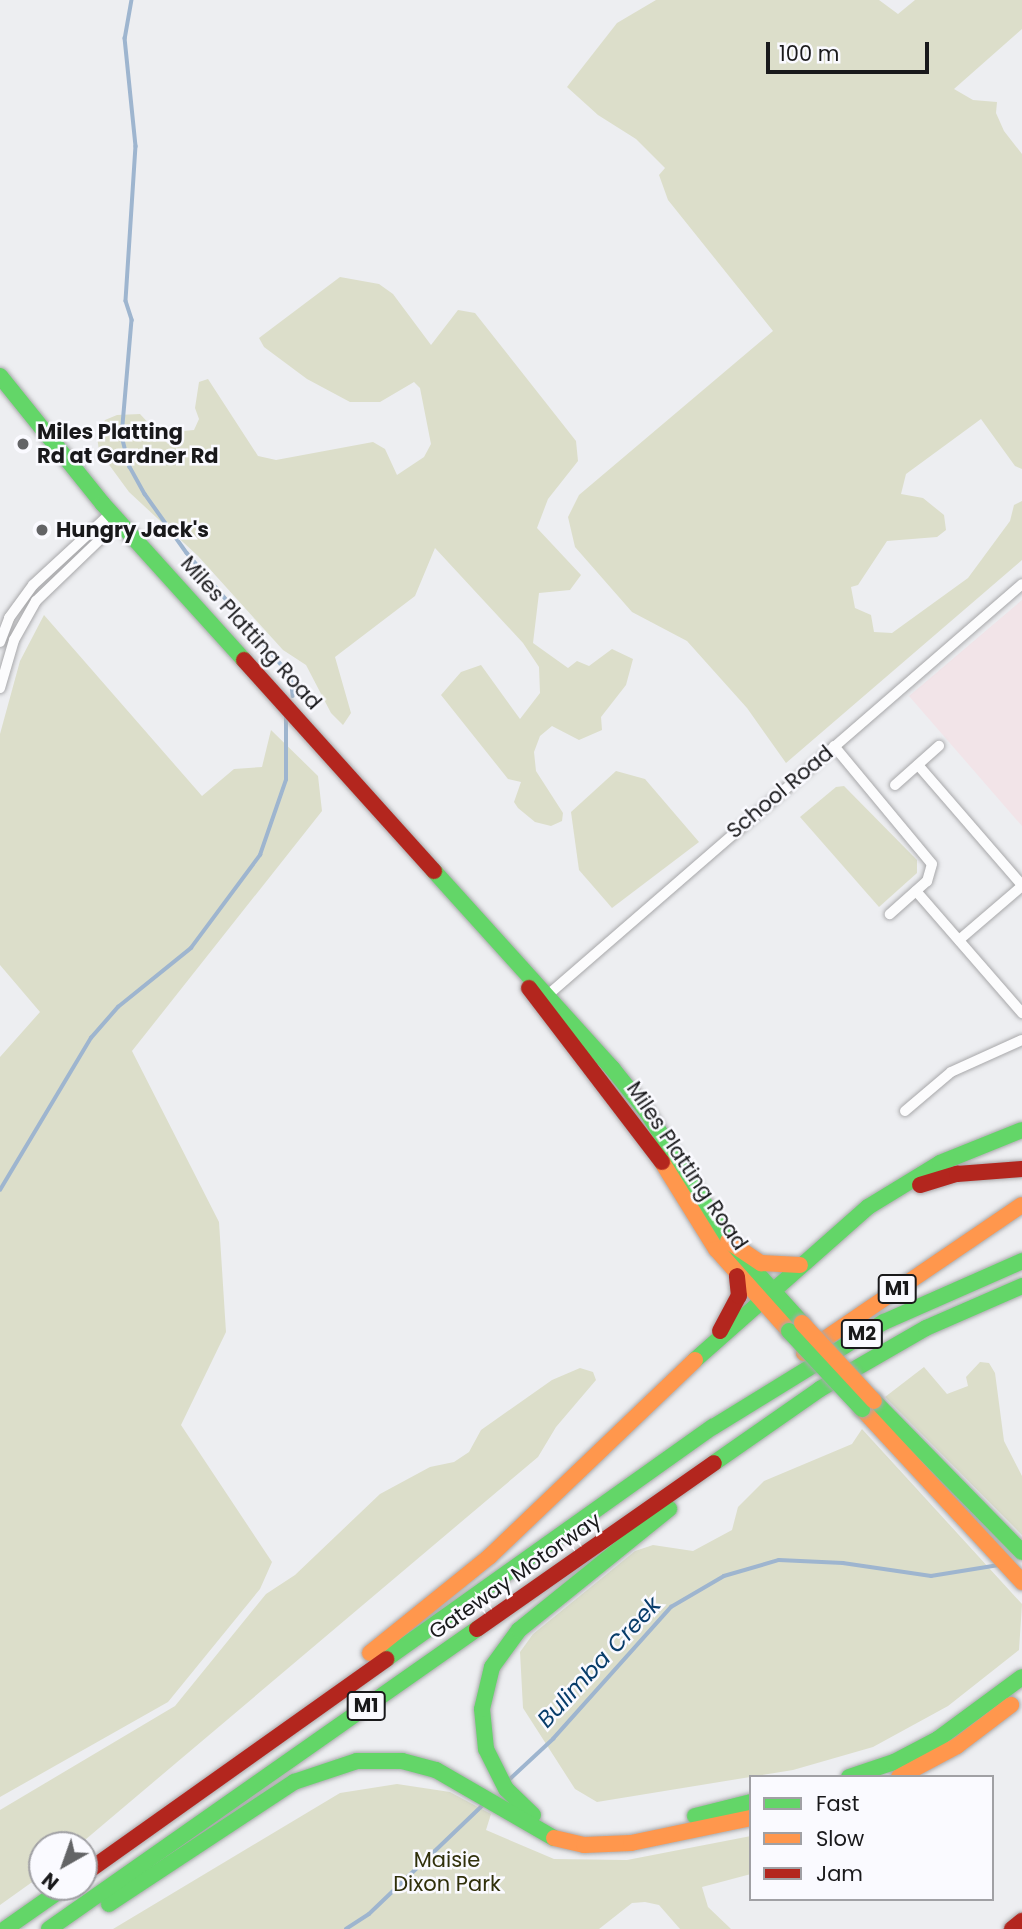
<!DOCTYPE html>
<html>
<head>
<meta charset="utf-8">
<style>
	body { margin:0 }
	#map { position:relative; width:1022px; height:1929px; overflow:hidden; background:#edeef1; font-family:Poppins,sans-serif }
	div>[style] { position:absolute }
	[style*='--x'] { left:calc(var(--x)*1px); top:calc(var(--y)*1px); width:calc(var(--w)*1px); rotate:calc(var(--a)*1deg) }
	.industrial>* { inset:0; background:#f2e4e8 }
	.green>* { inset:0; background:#dcdeca }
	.stream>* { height:3.5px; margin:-1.75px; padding:0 1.75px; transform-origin:1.75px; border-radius:1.75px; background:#9eb5cf }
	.roads { filter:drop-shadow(0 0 2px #a8a8aa) drop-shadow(0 0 2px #a8a8aa) }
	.street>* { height:10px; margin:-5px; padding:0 5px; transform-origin:5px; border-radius:5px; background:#fcfcfd }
	.fast>* { height:16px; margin:-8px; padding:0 8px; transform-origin:8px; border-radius:8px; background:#63d668 }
	.slow>* { height:16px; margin:-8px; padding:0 8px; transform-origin:8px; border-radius:8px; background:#ff974d }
	.jam>* { height:16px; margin:-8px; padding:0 8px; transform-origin:8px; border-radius:8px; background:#b3261e }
	.bridges { filter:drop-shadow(0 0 2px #a8a8aa) drop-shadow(0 0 2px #a8a8aa) }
	.fast-bridge>* { height:16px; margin:-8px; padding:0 8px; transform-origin:8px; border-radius:8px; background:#63d668 }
	.slow-bridge>* { height:16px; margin:-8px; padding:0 8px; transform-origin:8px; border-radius:8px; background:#ff974d }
	.dots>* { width:19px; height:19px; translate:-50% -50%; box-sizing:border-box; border:4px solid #fafaff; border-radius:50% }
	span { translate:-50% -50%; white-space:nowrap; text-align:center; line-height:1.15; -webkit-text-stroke:5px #fafaff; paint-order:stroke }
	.shield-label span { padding:2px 5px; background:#fafaff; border:2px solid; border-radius:5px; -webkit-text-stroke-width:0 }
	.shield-label { font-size:19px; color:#19191b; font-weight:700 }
	.poi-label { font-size:21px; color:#19191b; font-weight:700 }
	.left { translate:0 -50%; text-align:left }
	.street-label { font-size:21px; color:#19191b }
	.park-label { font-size:21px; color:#30300a }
	.water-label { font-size:23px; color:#083d6a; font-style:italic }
	.legend { position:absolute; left:749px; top:1775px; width:245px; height:126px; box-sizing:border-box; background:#fafaff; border:2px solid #a0a0a4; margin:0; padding:9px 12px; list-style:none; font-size:21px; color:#19191b }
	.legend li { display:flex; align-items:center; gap:14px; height:35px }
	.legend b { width:35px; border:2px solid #a0a0a4 }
	.north { position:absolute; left:28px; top:1831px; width:70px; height:70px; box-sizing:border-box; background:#fafaff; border:2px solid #a0a0a4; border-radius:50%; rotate:220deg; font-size:19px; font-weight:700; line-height:28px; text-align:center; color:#19191b }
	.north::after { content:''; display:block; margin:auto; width:24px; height:32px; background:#636466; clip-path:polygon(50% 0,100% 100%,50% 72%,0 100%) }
	.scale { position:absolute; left:766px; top:42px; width:163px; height:32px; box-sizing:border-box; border:4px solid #19191b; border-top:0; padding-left:9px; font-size:21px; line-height:24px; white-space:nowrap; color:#19191b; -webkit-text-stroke:5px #fafaff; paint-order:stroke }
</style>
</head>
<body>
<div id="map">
	<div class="industrial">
		<i style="clip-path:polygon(1022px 600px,1022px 826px,909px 696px)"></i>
	</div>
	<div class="green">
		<i style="clip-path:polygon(656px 0,879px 0,898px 14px,915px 0,1022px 0,1022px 29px,954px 89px,973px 100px,997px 102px,996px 113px,1004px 131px,1022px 154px,1022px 469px,1015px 466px,981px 419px,906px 474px,901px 494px,923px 498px,944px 515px,946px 530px,937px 537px,887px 541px,858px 585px,851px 587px,855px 608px,871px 615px,874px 632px,892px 633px,968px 578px,1010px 521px,1014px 505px,1022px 501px,1022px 560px,786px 763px,747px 708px,687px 641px,632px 612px,575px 547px,568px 517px,579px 495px,773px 331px,668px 200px,659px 175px,665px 168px,636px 139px,598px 115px,567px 87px,617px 23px)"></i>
		<i style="clip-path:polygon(340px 277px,379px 284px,393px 294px,431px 345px,458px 310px,475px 313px,576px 441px,578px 461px,548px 499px,537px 528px,581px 575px,570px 590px,539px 593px,533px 643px,568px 668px,577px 661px,589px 666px,612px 649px,633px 659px,626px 685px,601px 717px,602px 730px,579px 740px,552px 726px,540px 736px,534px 752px,536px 771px,563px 813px,562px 821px,551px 826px,535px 822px,518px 808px,514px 802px,521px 782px,508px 779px,441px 695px,461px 672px,481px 665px,520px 719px,540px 693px,539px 667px,523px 643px,435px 548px,415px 596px,335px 657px,351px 713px,343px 725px,331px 713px,306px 665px,283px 650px,198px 556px,129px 492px,99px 451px,97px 436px,105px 420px,117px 415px,140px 414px,168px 444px,173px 432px,194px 430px,199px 419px,195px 408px,199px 382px,208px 379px,258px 456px,276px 460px,373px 442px,385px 449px,397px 475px,424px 457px,431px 444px,420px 388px,414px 382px,380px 402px,350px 402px,307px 379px,264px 347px,259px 338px)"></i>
		<i style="clip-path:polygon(44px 615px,202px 796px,234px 769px,262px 767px,271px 730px,318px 776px,322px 811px,132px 1051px,219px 1222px,226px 1332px,181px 1425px,272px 1562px,260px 1589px,168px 1702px,0 1797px,0 1057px,40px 1012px,0 965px,0 734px,20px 661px)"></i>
		<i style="clip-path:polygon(616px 771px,645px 779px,699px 842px,612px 908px,579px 870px,571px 812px)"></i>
		<i style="clip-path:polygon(844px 786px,917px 860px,917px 873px,879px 907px,800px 817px,836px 787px)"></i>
		<i style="clip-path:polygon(980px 1362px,989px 1363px,995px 1373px,1004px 1441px,1022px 1476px,1022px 1535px,885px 1397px,924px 1367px,947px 1394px,968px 1386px,966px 1377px)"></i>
		<i style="clip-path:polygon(580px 1368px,593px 1372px,596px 1380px,556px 1427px,538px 1457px,79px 1845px,42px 1845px,42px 1875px,0 1905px,0 1810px,175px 1706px,266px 1594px,295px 1575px,380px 1494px,430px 1467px,454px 1462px,469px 1452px,481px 1430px,552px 1380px)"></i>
		<i style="clip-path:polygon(862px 1429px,1022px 1604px,1019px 1650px,948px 1706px,873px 1747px,793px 1770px,597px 1802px,575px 1789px,523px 1708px,520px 1652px,533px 1634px,635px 1551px,653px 1545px,693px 1551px,732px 1530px,738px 1507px,764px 1481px,852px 1444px)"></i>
		<i style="clip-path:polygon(397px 1784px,450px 1792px,491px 1814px,486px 1830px,554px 1859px,627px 1860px,751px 1836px,751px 1874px,702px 1887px,708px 1907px,731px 1929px,680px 1929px,659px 1905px,645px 1902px,632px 1903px,599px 1929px,113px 1929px,340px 1793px)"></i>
	</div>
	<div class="stream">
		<i style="--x:132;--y:0;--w:39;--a:100"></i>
		<i style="--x:125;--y:38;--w:109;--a:84.2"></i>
		<i style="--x:136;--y:146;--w:155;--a:93.7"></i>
		<i style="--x:126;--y:301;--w:20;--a:72"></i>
		<i style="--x:132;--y:320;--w:116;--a:94.9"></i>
		<i style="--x:122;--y:436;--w:32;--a:76"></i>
		<i style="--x:130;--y:467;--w:31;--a:61"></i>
		<i style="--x:145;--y:494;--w:72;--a:54.6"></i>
		<i style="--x:187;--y:553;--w:161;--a:49.8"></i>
		<i style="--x:291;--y:676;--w:20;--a:84"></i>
		<i style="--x:0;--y:1190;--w:177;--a:-59.1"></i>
		<i style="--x:91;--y:1038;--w:41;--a:-48.9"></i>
		<i style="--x:118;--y:1007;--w:94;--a:-38.9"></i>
		<i style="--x:191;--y:948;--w:116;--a:-53.4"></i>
		<i style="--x:260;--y:855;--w:79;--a:-70.9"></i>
		<i style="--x:286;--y:780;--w:63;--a:-90"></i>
		<i style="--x:510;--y:1779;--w:59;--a:-42.9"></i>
		<i style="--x:553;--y:1739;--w:177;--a:-48.2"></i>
		<i style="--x:671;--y:1607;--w:61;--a:-30.3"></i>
		<i style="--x:724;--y:1576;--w:57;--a:-16.2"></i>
		<i style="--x:779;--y:1560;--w:64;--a:2.7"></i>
		<i style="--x:843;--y:1563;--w:89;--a:8.4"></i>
		<i style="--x:931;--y:1576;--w:70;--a:-9.1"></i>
		<i style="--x:346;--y:1929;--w:27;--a:-33"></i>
		<i style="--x:369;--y:1914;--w:156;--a:-43.7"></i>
	</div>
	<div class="roads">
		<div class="street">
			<i style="--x:0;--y:642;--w:26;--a:-69"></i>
			<i style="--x:9;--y:618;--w:41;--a:-54"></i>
			<i style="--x:33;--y:585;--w:106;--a:-42.7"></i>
			<i style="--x:0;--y:688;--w:50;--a:-73.7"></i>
			<i style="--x:14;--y:640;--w:45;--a:-60.6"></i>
			<i style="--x:36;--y:601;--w:115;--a:-43.9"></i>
			<i style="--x:834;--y:746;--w:153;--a:50.3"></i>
			<i style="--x:932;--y:864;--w:18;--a:106"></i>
			<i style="--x:927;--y:881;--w:50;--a:138.3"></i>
			<i style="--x:918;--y:765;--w:159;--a:49.1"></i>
			<i style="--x:895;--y:785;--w:59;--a:-41.6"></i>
			<i style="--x:916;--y:891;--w:162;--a:49"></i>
			<i style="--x:959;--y:940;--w:83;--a:-40.6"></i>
			<i style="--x:542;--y:1000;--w:635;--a:-40.91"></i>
			<i style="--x:905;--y:1111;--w:60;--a:-40.3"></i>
			<i style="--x:951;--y:1072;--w:78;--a:-24.3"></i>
		</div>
		<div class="fast">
			<i style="--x:0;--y:376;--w:164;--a:51.2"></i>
			<i style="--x:103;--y:504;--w:210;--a:47.9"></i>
			<i style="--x:434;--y:871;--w:266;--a:47.9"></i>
			<i style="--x:612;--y:1068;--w:56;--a:51.5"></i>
			<i style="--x:647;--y:1112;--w:152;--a:57.9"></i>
			<i style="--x:728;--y:1241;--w:110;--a:47.9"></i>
			<i style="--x:695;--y:1360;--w:231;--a:-41.5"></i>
			<i style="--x:868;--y:1207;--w:84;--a:-31.4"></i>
			<i style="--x:940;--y:1163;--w:88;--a:-21.9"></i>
			<i style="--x:874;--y:1401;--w:211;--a:45.6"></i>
			<i style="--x:714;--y:1463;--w:129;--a:-34.9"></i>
			<i style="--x:820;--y:1389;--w:122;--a:-29.9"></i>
			<i style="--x:926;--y:1328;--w:105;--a:-23.6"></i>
			<i style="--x:386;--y:1659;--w:401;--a:-35.4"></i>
			<i style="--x:713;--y:1427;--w:201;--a:-31.6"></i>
			<i style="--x:884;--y:1322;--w:151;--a:-23.8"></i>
			<i style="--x:849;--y:1777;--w:47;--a:-18.4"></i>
			<i style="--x:894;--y:1762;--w:50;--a:-27.6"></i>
			<i style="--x:938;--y:1739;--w:104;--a:-36.4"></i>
			<i style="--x:533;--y:1815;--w:37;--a:-136"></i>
			<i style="--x:506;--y:1789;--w:45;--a:-116.6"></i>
			<i style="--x:486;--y:1749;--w:40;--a:-95.7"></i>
			<i style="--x:482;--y:1709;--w:43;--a:-76.6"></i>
			<i style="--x:492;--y:1667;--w:46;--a:-53.9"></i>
			<i style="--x:519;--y:1630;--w:193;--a:-38.9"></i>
			<i style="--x:695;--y:1816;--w:58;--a:-14"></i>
			<i style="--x:109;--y:1904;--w:222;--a:-33.4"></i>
			<i style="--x:294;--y:1782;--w:66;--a:-18.4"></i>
			<i style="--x:357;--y:1761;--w:45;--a:0"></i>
			<i style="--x:402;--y:1761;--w:35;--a:15"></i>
			<i style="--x:436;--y:1770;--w:136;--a:30"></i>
			<i style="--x:5;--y:1929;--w:73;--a:-35"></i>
			<i style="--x:49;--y:1929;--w:523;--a:-35.03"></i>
		</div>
		<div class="slow">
			<i style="--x:662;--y:1162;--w:102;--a:58.2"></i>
			<i style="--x:716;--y:1249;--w:110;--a:48.3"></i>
			<i style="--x:728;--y:1241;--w:40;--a:34"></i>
			<i style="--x:761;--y:1263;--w:39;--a:3"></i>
			<i style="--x:804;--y:1353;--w:263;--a:-34.2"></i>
			<i style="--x:862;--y:1409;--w:236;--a:47.2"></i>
			<i style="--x:370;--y:1653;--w:153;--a:-38.9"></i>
			<i style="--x:489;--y:1557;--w:285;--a:-43.7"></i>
			<i style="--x:899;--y:1777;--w:66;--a:-28.1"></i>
			<i style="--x:957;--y:1746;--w:68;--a:-37.2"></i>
			<i style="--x:554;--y:1838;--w:31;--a:13"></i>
			<i style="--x:584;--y:1845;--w:47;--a:-2.4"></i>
			<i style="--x:631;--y:1843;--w:123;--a:-11.8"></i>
		</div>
		<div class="jam">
			<i style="--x:244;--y:660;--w:284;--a:48"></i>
			<i style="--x:529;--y:988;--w:219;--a:52.6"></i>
			<i style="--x:920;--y:1185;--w:39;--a:-17"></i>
			<i style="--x:957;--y:1174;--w:65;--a:-4.4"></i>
			<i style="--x:720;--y:1331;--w:40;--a:-62"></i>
			<i style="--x:739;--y:1296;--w:20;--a:-96"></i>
			<i style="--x:477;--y:1629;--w:289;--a:-35"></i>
			<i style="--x:84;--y:1874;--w:371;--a:-35.4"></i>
			<i style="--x:1012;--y:1929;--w:13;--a:-39"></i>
		</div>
	</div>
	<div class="bridges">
		<div class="fast-bridge">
			<i style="--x:789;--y:1331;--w:107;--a:46.9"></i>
		</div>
		<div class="slow-bridge">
			<i style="--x:802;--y:1323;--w:106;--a:47.3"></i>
		</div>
	</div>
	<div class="dots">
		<i style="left:23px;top:444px;background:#636466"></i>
		<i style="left:42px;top:530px;background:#636466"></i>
	</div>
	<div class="shield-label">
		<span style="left:897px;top:1289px">M1</span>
		<span style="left:862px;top:1334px">M2</span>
		<span style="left:366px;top:1706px">M1</span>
	</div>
	<div class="poi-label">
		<span class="left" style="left:37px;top:444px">Miles Platting<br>Rd at Gardner Rd</span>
		<span class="left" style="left:56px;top:530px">Hungry Jack's</span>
	</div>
	<div class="street-label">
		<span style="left:251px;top:633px;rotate:48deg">Miles Platting Road</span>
		<span style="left:780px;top:792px;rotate:-40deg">School Road</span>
		<span style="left:687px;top:1166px;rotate:56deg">Miles Platting Road</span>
		<span style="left:515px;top:1576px;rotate:-35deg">Gateway Motorway</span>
	</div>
	<div class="park-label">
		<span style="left:447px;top:1872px">Maisie<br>Dixon Park</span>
	</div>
	<div class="water-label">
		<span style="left:599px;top:1662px;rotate:-47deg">Bulimba Creek</span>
	</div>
	<ul class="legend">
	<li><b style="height:9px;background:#63d668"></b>Fast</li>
	<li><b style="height:9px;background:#ff974d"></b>Slow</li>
	<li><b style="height:9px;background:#b3261e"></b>Jam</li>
	</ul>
	<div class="north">N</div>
	<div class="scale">100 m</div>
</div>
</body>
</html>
